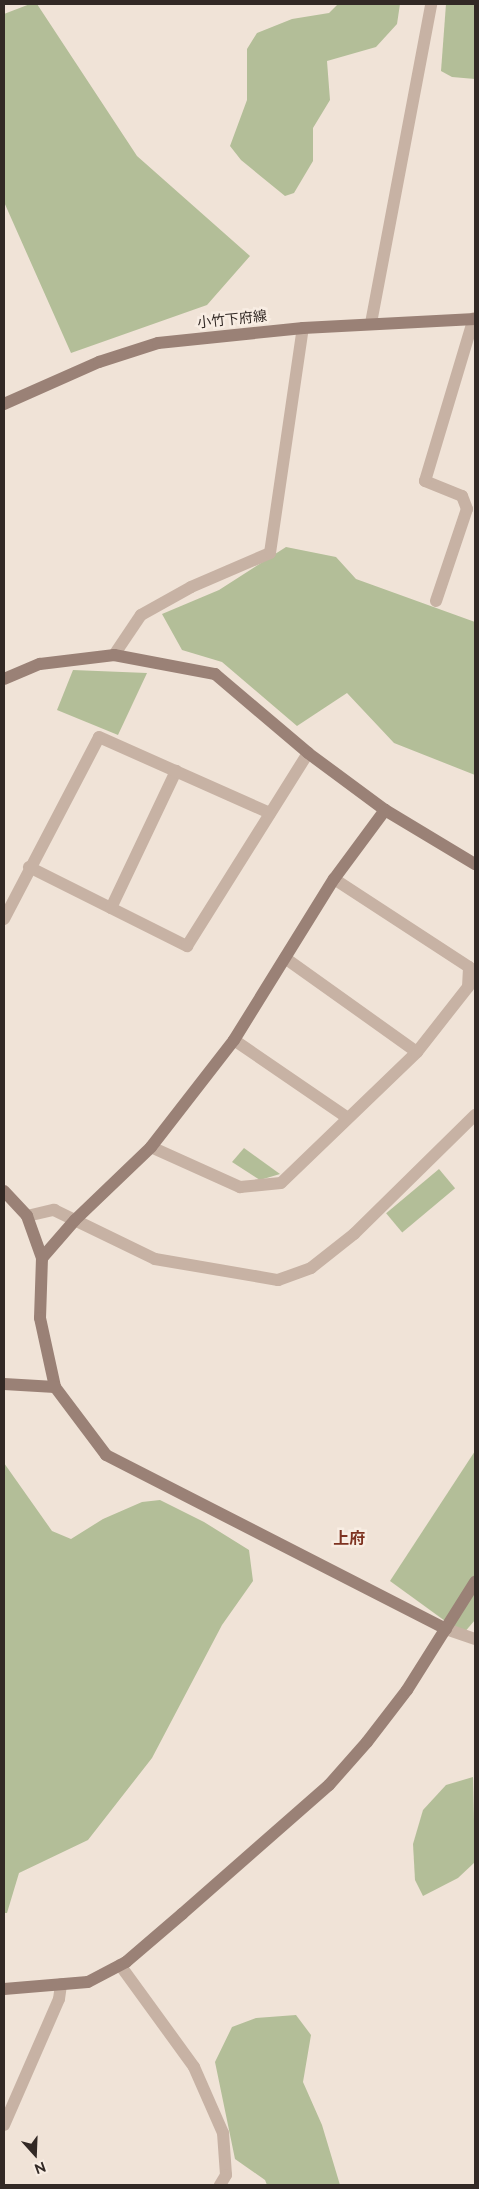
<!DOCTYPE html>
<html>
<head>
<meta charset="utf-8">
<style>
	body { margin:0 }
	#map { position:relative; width:479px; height:2189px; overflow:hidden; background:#f0e3d7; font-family:Raleway,"Noto Sans JP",sans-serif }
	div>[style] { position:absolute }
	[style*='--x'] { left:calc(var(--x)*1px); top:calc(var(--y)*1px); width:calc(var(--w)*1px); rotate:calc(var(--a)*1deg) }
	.green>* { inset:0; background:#b3be98; transform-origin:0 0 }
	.street>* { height:12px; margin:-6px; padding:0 6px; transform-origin:6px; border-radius:6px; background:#c7b2a4 }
	.secondary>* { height:12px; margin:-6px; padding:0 6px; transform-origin:6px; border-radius:6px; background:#9a8176 }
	span { translate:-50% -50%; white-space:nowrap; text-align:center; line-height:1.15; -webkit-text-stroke:5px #f8ede3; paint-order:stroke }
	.street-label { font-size:14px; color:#322925 }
	.quarter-label { font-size:16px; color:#7e3321; font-weight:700 }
	.frame { position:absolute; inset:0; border:5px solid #322925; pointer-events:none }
	.north { position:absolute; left:10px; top:2129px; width:50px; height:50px; -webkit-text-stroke:4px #f8ede3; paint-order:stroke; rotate:160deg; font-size:14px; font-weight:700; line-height:20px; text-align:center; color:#322925 }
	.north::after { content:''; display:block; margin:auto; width:18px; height:22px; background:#322925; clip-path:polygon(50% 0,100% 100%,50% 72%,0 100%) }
</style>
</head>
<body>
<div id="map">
	<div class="green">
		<i style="clip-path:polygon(30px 4px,37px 4px,137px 156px,250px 256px,207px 305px,71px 353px,4px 202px,4px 14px)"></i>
		<i style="clip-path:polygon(338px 4px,400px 4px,397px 24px,376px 47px,327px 61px,330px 100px,313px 128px,313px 161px,294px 193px,285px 196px,241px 160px,230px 146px,247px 100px,247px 49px,257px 33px,292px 19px,329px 13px)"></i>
		<i style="clip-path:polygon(446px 4px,475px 4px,475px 79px,452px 77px,441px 71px)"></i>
		<i style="clip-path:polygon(286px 547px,336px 557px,356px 579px,475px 622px,475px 775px,394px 743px,347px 693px,297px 726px,222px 662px,182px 650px,162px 614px,219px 590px)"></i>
		<i style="clip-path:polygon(73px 670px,147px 673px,118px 735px,57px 710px)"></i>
		<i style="clip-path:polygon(244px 1148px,280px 1174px,260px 1180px,232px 1162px)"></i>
		<i style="left:439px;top:1169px;width:25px;height:69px;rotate:50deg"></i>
		<i style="clip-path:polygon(475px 1451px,475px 1620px,463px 1634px,390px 1581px)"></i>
		<i style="clip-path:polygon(4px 1463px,52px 1531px,71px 1539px,103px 1519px,142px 1502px,160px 1500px,204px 1522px,249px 1550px,253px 1581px,222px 1625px,152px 1758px,88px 1840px,19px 1873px,7px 1913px,4px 1913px)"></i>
		<i style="clip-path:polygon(473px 1777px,475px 1862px,458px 1878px,423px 1896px,415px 1880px,413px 1844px,423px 1810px,446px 1785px)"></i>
		<i style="clip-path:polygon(296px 2015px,311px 2035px,303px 2082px,322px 2125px,340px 2185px,267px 2185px,265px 2180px,235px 2159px,215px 2062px,232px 2027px,256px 2018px)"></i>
	</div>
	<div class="street">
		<i style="--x:371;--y:323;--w:325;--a:-79.3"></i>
		<i style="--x:436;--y:601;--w:97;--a:-71.4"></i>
		<i style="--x:467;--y:509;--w:14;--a:-111"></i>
		<i style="--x:462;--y:496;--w:40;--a:-158"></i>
		<i style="--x:425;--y:481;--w:170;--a:-73.3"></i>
		<i style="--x:114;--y:655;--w:48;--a:-56"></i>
		<i style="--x:141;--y:615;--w:57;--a:-29.2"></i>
		<i style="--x:191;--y:587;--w:86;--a:-23.3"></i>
		<i style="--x:270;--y:553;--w:227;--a:-81.7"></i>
		<i style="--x:29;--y:867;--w:177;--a:26.6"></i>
		<i style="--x:187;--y:946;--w:228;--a:-57.9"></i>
		<i style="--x:111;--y:908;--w:152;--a:-64.6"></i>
		<i style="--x:4;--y:919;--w:205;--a:-62.4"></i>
		<i style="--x:99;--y:737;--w:187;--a:24"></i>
		<i style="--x:285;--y:958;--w:162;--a:35.5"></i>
		<i style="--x:234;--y:1040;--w:138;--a:34.4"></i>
		<i style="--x:151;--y:1147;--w:98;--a:24.2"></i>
		<i style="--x:240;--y:1187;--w:41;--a:-5.6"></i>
		<i style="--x:281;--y:1183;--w:189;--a:-43.9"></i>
		<i style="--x:417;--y:1052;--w:83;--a:-51.9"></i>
		<i style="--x:468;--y:987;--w:20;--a:-87"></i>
		<i style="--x:469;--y:967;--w:161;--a:-146.9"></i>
		<i style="--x:27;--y:1216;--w:28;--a:-13"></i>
		<i style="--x:54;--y:1210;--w:112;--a:25.9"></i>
		<i style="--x:155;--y:1259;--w:125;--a:9.7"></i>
		<i style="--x:278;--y:1280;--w:35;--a:-20"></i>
		<i style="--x:311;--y:1268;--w:55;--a:-38.3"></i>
		<i style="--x:354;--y:1234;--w:170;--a:-44.5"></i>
		<i style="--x:446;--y:1629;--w:31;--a:19"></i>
		<i style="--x:120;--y:1965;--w:126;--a:54"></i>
		<i style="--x:194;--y:2067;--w:72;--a:66.3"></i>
		<i style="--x:223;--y:2133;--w:42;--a:85.9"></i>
		<i style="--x:226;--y:2175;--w:12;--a:121"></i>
		<i style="--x:4;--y:2125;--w:137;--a:-66.4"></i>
		<i style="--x:59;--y:1999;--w:15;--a:-82"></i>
	</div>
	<div class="secondary">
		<i style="--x:4;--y:404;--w:104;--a:-23.9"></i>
		<i style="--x:99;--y:362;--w:62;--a:-17.9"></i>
		<i style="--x:158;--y:343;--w:146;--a:-5.9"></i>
		<i style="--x:303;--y:328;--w:172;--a:-3"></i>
		<i style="--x:4;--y:679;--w:39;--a:-23"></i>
		<i style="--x:40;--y:664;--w:75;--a:-6.9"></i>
		<i style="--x:114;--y:655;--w:103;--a:10.7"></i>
		<i style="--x:215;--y:674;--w:122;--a:40.3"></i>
		<i style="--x:308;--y:753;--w:96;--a:36.5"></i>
		<i style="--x:385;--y:810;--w:105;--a:31"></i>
		<i style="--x:4;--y:1191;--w:34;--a:47"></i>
		<i style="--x:27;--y:1216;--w:45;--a:70.3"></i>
		<i style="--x:42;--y:1258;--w:60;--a:91.9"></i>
		<i style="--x:40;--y:1318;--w:71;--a:77.7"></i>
		<i style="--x:55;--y:1387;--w:85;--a:53.1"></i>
		<i style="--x:106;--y:1455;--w:382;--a:27.1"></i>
		<i style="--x:42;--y:1258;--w:50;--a:-49"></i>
		<i style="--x:75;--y:1220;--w:105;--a:-43.8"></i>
		<i style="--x:151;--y:1147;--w:135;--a:-52.2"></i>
		<i style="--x:234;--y:1040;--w:190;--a:-58.2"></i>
		<i style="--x:334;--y:879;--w:86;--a:-53.5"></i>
		<i style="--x:4;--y:1384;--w:51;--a:3.4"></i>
		<i style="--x:4;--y:1989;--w:84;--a:-4.8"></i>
		<i style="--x:88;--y:1982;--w:43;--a:-27.8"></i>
		<i style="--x:126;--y:1962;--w:74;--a:-40.6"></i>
		<i style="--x:182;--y:1914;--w:196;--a:-41.3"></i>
		<i style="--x:329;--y:1785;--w:57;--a:-48.5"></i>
		<i style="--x:367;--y:1742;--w:66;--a:-52.4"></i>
		<i style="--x:407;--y:1690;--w:128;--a:-57.8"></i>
	</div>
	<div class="street-label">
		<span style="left:232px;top:319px;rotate:-6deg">小竹下府線</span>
	</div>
	<div class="quarter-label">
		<span style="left:349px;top:1539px">上府</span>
	</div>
	<div class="frame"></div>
	<div class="north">N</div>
</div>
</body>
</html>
